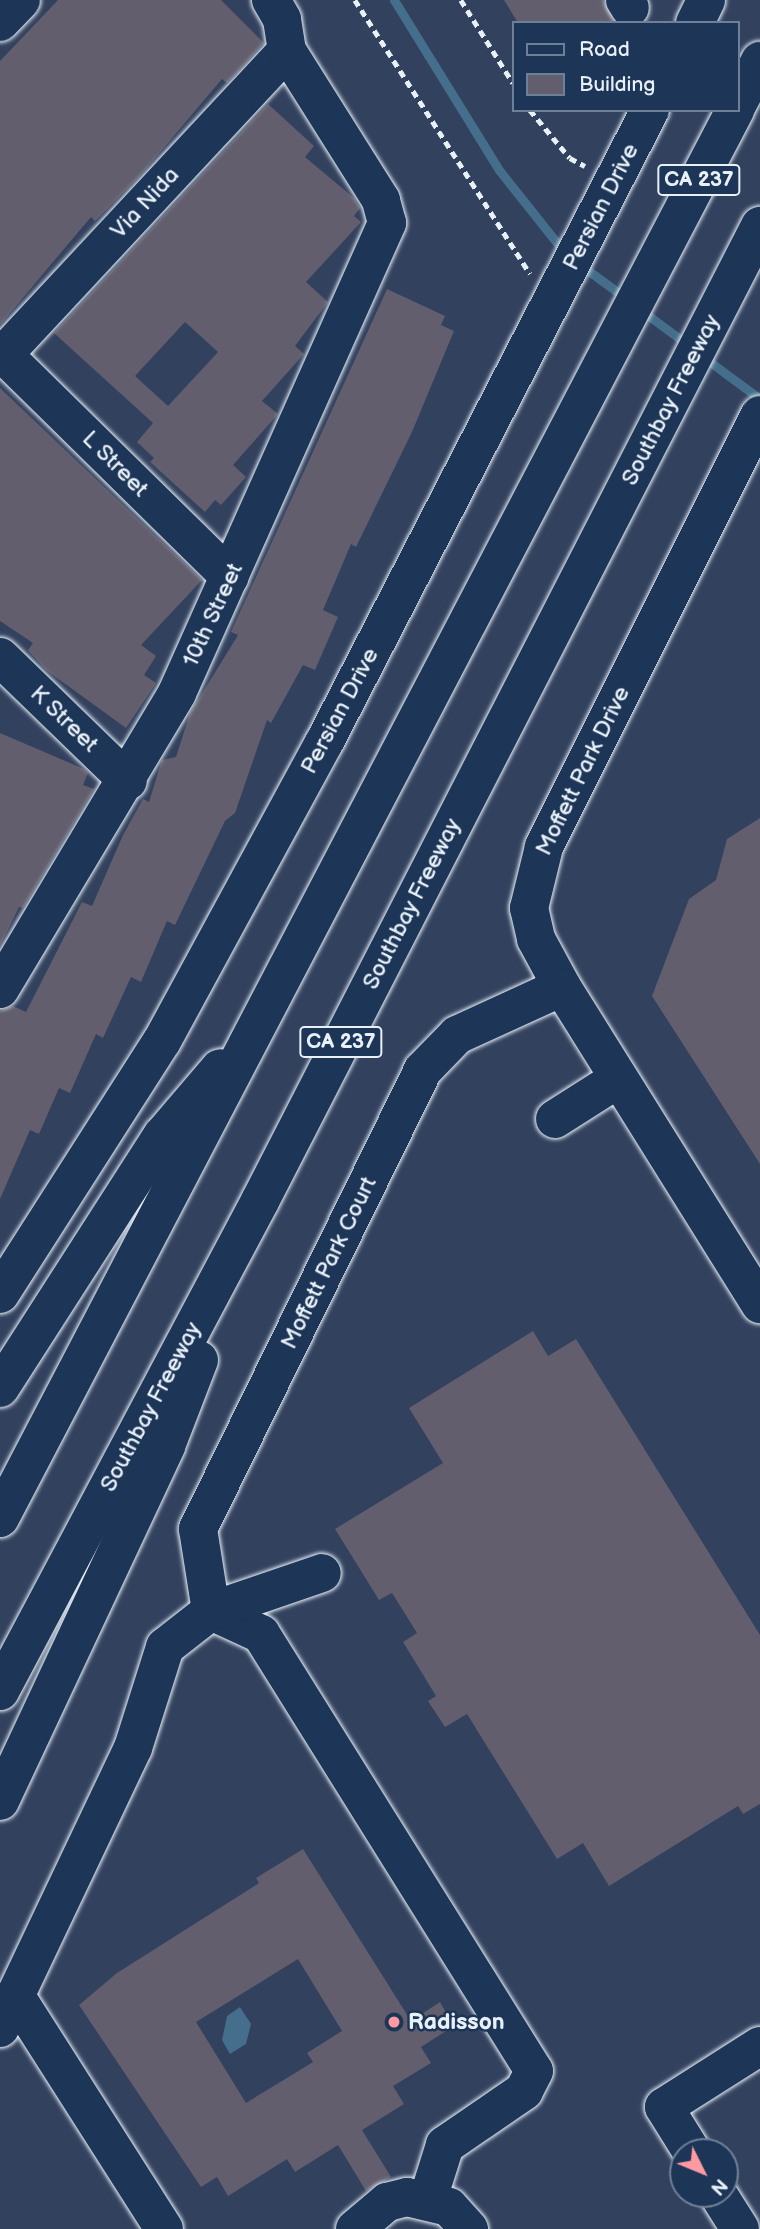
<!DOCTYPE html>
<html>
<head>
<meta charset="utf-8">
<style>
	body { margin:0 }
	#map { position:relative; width:760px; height:2229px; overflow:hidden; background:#32415e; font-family:"Balsamiq Sans",sans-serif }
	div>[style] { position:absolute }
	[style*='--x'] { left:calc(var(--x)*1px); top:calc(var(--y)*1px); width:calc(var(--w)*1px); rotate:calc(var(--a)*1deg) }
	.water>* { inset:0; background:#446e8b }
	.stream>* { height:9px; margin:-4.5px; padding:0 4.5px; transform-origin:4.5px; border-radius:4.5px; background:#446e8b }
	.building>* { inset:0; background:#625e6e }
	.path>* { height:4.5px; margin-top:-2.25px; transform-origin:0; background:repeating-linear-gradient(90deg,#e8f1f8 0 7px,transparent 0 12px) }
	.roads { filter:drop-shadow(0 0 2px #e8f1f8) drop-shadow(0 0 2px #e8f1f8) }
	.minor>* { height:38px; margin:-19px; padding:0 19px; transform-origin:19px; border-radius:19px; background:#1d3557 }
	.highway>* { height:38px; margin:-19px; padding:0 19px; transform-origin:19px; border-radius:19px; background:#1d3557 }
	.dots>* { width:19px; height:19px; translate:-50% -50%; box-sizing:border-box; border:4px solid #1d3557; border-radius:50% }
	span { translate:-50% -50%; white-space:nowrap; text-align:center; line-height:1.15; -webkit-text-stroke:5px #1d3557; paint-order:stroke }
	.shield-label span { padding:2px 5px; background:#1d3557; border:2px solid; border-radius:5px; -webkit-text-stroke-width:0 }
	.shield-label { font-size:21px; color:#e8f1f8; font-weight:700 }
	.street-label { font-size:23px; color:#e8f1f8 }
	.poi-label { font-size:23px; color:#e8f1f8; font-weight:700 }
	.left { translate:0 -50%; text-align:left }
	.legend { position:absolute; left:512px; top:21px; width:228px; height:91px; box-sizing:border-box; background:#1d3557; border:2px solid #6e8097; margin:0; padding:9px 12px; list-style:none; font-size:21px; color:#e8f1f8 }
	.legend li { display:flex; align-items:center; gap:14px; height:35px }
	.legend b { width:35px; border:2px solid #6e8097 }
	.north { position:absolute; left:669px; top:2138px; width:70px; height:70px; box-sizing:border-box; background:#1d3557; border:2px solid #6e8097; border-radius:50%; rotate:133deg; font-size:19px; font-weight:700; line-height:28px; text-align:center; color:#e8f1f8 }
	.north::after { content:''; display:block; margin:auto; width:24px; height:32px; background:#ff9aa2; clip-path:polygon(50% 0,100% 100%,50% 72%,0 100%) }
</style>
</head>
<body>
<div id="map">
	<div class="water">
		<i style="clip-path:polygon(240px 2007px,251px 2024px,246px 2044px,230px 2054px,222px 2040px,227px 2016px)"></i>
	</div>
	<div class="stream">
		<i style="--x:394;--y:0;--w:200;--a:58.3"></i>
		<i style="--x:499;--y:170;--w:106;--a:51.5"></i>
		<i style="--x:582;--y:266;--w:56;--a:36.3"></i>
		<i style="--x:641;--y:310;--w:59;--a:36.7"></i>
		<i style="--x:702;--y:356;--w:72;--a:36.6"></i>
	</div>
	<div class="building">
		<i style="clip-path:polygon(58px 0,221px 0,264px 43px,227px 83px,222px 79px,139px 177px,95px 221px,91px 217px,0 325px,0 61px)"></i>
		<i style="clip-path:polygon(504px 0,603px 0,615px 23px,518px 23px)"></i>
		<i style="clip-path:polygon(evenodd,268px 104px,314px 146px,305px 157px,354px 198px,360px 208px,354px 216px,361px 222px,306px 282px,328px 302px,295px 346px,304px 354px,262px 401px,278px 414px,233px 465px,246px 477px,221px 505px,215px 500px,205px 512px,150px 462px,154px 458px,137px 442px,153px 423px,54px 333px,268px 104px,185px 322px,218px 352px,168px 406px,135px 376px,185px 322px)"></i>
		<i style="clip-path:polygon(387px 289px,445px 316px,441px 325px,454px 331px,412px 432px,356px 547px,351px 544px,323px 610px,338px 617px,315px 670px,303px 665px,271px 723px,267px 720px,235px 813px,225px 821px,175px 925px,167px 921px,141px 982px,131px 977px,103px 1038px,96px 1034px,70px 1093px,59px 1088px,39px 1134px,30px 1130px,0 1199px,0 1011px,13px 1006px,26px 1012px,82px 902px,92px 906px,123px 835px,143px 799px,149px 802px,162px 760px,176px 757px,190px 713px,238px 635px,231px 632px)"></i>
		<i style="clip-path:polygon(0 388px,202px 580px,141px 645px,156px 656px,144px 675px,156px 683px,126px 728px,46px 670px,28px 650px,33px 643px,0 621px)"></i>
		<i style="clip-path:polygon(0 733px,84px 769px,88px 773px,83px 785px,94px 789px,23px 908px,19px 907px,0 946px)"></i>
		<i style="clip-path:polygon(760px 818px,760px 1164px,652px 996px,689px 899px,716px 880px,727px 839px)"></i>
		<i style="clip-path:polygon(533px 1331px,548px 1356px,576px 1339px,760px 1635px,760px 1804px,743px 1814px,738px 1806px,609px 1886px,583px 1843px,557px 1859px,467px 1714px,445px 1727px,428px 1701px,436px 1696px,403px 1642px,417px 1633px,392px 1593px,379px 1600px,335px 1529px,443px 1463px,409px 1408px)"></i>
		<i style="clip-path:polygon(evenodd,303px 1849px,411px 2021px,440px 2002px,454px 2026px,421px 2047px,431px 2063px,393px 2086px,404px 2104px,362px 2130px,391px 2177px,366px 2191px,338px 2145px,295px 2172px,287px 2159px,228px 2196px,217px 2177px,201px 2187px,79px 2005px,117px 1973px,259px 1883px,256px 1878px,303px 1849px,298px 1959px,342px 2031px,307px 2053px,313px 2062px,246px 2103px,196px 2022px,298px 1959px)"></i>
	</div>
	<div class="path">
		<i style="--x:355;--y:0;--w:325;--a:57.4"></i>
		<i style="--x:461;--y:0;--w:98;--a:57.9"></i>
		<i style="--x:530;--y:110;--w:62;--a:50.2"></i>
		<i style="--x:570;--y:158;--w:17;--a:28"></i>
	</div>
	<div class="roads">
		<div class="minor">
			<i style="--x:625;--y:0;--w:9;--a:58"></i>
			<i style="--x:0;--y:22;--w:30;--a:-46"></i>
			<i style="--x:695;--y:23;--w:25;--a:-64"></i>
			<i style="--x:0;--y:351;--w:322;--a:44.5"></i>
			<i style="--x:4;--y:354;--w:415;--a:-47"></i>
			<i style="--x:760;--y:415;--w:483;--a:116.6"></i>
			<i style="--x:544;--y:847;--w:63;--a:103.8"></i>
			<i style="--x:529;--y:908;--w:32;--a:77"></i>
			<i style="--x:536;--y:939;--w:55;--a:61.6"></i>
			<i style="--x:562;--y:987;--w:374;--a:58"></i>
			<i style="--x:0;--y:657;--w:178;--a:44.1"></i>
			<i style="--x:0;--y:989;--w:345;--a:-59.1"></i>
			<i style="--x:177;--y:693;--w:515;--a:-65.92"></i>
			<i style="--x:387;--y:223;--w:24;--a:-105"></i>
			<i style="--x:381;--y:200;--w:176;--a:-122.2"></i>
			<i style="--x:287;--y:51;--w:32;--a:-99"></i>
			<i style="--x:282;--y:19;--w:22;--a:-120"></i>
			<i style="--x:555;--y:1119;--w:75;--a:-32.4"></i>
			<i style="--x:0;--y:1294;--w:300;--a:-57.4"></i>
			<i style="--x:162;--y:1041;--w:339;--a:-61.5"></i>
			<i style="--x:324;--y:743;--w:712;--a:-62.75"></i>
			<i style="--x:211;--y:1611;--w:83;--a:-99"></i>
			<i style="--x:198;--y:1529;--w:511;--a:-63.89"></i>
			<i style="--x:423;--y:1070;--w:49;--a:-45.8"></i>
			<i style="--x:457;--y:1035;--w:115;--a:-24.6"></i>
			<i style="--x:211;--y:1611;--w:55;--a:24.7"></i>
			<i style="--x:261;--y:1634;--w:515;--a:58.01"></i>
			<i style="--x:534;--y:2071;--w:22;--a:117"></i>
			<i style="--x:524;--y:2091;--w:96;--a:145.6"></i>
			<i style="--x:445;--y:2145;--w:57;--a:107.5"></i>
			<i style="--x:15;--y:1995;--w:277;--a:57.5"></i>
			<i style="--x:0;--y:2028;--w:310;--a:-64.6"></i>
			<i style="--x:133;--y:1748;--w:106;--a:-72.4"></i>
			<i style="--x:165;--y:1647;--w:58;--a:-38"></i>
			<i style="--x:211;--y:1611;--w:117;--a:-18.9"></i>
			<i style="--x:692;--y:2152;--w:53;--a:-121.9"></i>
			<i style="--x:664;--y:2107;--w:114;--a:-32.4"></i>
			<i style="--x:718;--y:2194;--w:41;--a:57.8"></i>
			<i style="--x:355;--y:2229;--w:42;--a:-40.2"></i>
			<i style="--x:387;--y:2202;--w:21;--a:-14"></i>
			<i style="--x:407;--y:2197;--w:43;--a:13.4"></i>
			<i style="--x:449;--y:2207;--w:30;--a:48"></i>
		</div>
		<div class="highway">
			<i style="--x:737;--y:105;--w:50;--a:-62.4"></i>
			<i style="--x:0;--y:1388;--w:300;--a:-57.3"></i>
			<i style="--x:162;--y:1136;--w:89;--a:-49.5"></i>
			<i style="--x:0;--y:1518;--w:1588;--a:-62.43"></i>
			<i style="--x:0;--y:1691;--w:555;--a:-62.05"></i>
			<i style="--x:260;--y:1201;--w:1096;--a:-62.85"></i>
			<i style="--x:0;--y:1801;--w:392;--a:-64.9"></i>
			<i style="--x:166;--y:1446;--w:92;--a:-69"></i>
		</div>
	</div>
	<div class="dots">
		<i style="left:394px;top:2022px;background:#ff9aa2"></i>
	</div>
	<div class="shield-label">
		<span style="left:699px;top:180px">CA 237</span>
		<span style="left:341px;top:1042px">CA 237</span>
	</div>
	<div class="street-label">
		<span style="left:145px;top:203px;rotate:-47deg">Via Nida</span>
		<span style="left:601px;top:207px;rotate:-63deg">Persian Drive</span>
		<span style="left:671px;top:400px;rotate:-63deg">Southbay Freeway</span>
		<span style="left:115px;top:464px;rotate:45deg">L Street</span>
		<span style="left:213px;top:615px;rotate:-65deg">10th Street</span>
		<span style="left:340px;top:711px;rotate:-62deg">Persian Drive</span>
		<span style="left:64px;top:719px;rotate:44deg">K Street</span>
		<span style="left:583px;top:771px;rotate:-64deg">Moffett Park Drive</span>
		<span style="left:412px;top:904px;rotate:-63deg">Southbay Freeway</span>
		<span style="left:329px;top:1263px;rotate:-64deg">Moffett Park Court</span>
		<span style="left:151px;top:1407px;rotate:-62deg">Southbay Freeway</span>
	</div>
	<div class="poi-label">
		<span class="left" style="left:408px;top:2022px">Radisson</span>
	</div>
	<ul class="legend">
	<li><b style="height:9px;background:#1d3557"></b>Road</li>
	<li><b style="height:19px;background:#625e6e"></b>Building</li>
	</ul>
	<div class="north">N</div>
</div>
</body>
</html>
